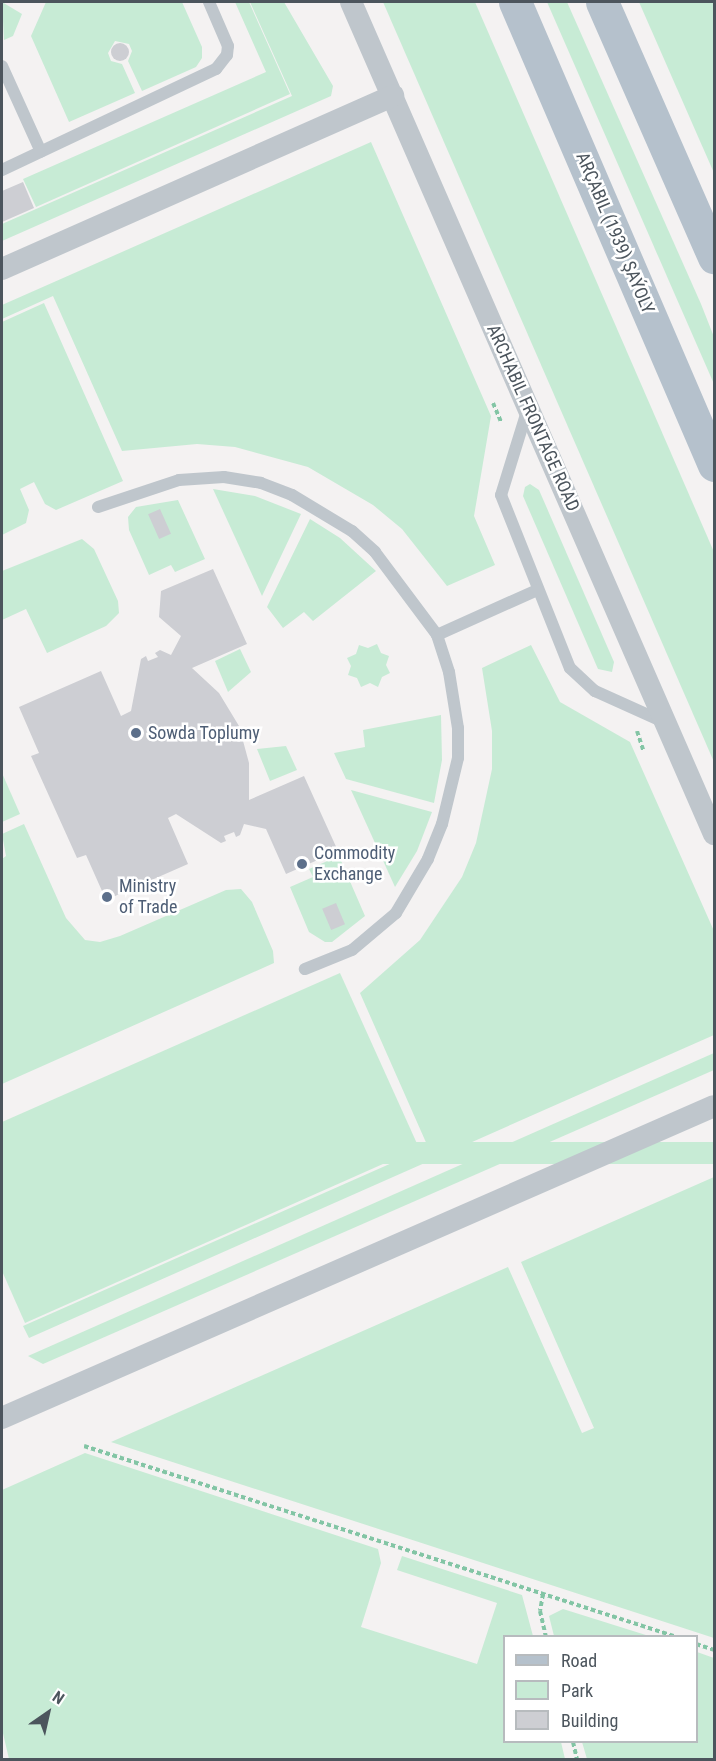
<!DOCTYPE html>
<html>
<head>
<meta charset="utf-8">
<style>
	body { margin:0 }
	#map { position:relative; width:716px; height:1761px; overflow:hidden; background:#f4f2f2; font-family:"Roboto Condensed",sans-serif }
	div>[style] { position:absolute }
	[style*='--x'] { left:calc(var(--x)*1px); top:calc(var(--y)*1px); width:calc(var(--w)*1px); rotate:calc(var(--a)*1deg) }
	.green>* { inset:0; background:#c7ebd5; transform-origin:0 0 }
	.building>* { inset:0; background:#cdced3; transform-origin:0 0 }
	.round { border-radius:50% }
	.path>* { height:4px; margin-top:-2px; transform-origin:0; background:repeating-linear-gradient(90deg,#83c5a5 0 4.5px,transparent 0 7.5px) }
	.service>* { height:12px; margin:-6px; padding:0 6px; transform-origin:6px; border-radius:6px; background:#bfc6cc }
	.minor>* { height:22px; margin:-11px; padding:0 11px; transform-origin:11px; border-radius:11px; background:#bfc6cc }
	.primary>* { height:33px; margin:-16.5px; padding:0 16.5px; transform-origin:16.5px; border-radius:16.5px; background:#b5c1cc }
	.dots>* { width:16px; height:16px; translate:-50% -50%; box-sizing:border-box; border:3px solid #fff; border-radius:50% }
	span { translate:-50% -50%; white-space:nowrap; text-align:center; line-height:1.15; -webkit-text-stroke:5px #fff; paint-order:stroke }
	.street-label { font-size:18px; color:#4c555d }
	.service-label { font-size:18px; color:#4e5e75 }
	.left { translate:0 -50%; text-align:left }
	.frame { position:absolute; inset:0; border:3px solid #4c555d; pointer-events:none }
	.legend { position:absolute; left:503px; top:1635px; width:195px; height:108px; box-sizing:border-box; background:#fff; border:2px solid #b7bbbe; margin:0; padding:8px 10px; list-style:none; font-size:18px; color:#4c555d }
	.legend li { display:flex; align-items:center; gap:12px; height:30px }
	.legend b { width:30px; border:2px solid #b7bbbe }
	.north { position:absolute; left:18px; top:1683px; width:60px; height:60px; -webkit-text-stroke:4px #fff; paint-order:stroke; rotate:34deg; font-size:16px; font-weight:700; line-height:24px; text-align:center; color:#4c555d }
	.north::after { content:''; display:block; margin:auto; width:21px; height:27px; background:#4c555d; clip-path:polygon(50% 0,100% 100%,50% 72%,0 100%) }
</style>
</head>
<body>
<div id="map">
	<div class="green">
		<i style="clip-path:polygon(2px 2px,22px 14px,13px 36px,4px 40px)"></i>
		<i style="clip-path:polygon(46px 2px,182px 2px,202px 47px,202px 58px,196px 67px,142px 91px,128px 61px,132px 51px,129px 44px,115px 41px,108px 53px,111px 61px,122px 64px,135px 93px,69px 122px,31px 36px)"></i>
		<i style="clip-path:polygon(235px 2px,249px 2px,290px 94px,36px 207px,23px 179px,266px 72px)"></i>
		<i style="clip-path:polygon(250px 2px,284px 2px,333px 86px,331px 96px,2px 241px,2px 224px,292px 96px)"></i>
		<i style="clip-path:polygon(383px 2px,475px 2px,714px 552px,714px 762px)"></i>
		<i style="clip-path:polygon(547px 2px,567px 2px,701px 304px,714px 337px,714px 384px)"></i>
		<i style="clip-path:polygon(639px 2px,714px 2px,714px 173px)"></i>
		<i style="clip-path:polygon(371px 142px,491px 416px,474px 516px,495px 565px,447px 586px,402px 529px,373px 505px,308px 467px,235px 447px,197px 444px,122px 451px,53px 296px,2px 319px,2px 305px)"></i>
		<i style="clip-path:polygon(44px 303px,123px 481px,56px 510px,45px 504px,34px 482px,20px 489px,29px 510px,26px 523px,2px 535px,2px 322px)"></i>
		<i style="clip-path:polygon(530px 484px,539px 490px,614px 662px,612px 672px,598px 669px,523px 496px,525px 487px)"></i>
		<i style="clip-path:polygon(213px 489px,255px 496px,301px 514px,262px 596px)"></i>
		<i style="clip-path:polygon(178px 500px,205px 559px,175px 572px,171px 565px,149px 575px,129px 530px,128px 517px,136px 507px)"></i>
		<i style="clip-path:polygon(310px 519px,340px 538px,376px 571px,313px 621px,304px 612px,283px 628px,267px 607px)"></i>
		<i style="clip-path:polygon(82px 539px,94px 549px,118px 601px,119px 613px,106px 626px,47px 653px,26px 609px,2px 620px,2px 571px)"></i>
		<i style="clip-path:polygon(377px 644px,381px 653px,389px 656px,386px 665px,390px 673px,382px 677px,378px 687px,370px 683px,361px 687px,357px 678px,348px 675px,351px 666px,347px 658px,356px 654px,359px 645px,368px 648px)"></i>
		<i style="clip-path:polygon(531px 645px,560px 702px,630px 742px,714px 931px,714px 1035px,29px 1338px,23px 1326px,428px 1147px,360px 993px,420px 940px,462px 877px,476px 843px,492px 769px,492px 731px,482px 668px)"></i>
		<i style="clip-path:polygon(240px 649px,251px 672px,228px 692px,215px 661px)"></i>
		<i style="clip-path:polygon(441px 715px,442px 760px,434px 803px,346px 779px,334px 753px,365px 747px,363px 730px)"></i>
		<i style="clip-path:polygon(286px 746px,297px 770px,270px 781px,257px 749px)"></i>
		<i style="clip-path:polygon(2px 773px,20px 814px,2px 822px)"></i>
		<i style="clip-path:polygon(351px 790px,432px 812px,417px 851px,395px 887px)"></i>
		<i style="clip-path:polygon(24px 824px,66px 918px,85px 940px,100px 942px,120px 936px,226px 890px,241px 889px,252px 902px,273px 951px,274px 963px,2px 1084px,2px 859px,6px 856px,2px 834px)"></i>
		<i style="clip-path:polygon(339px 856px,365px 916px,332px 942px,325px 942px,309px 932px,290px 887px,313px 877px,309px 869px)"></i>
		<i style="clip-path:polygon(340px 973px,419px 1148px,25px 1323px,2px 1271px,2px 1122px)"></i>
		<i style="clip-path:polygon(714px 1053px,714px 1070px,43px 1364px,28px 1356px)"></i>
		<i style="left:714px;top:1142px;width:22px;height:778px;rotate:90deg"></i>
		<i style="clip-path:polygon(714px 1177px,714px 1638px,111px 1442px,508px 1267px,582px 1433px,594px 1428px,521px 1262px)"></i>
		<i style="clip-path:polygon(85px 1453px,378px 1549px,381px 1563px,361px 1627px,477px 1664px,497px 1603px,397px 1570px,402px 1556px,522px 1595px,533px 1636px,504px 1636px,504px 1742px,561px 1742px,565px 1759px,9px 1759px,2px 1729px,2px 1490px)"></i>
		<i style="clip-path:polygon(563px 1609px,649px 1636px,554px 1636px,549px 1616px)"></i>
		<i style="clip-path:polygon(697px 1652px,714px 1658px,714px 1759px,587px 1759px,582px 1742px,696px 1742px)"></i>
	</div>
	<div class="building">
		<i class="round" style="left:111px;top:43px;width:18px;height:18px"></i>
		<i style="clip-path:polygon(23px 182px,34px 208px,2px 222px,2px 191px)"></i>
		<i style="left:160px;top:509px;width:27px;height:13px;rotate:66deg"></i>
		<i style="clip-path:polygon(213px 569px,247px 644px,192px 668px,219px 693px,239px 726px,249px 763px,249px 800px,304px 776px,338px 851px,286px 874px,266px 829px,244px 824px,240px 835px,236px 837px,234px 832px,224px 836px,226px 841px,221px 843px,176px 814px,168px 818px,188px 864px,106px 900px,86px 855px,77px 858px,31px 756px,39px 753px,19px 707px,101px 671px,121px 716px,131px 711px,141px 659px,146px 656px,148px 661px,158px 657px,155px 653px,160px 650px,171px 655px,181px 636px,159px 617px,161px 591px)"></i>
		<i style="left:336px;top:903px;width:23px;height:15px;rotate:67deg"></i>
	</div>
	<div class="path">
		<i style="--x:493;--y:403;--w:21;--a:67"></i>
		<i style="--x:637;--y:731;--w:22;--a:72"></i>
		<i style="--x:84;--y:1446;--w:620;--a:17.85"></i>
		<i style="--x:543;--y:1594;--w:17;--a:100"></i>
		<i style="--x:540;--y:1611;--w:26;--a:77"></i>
		<i style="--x:696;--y:1644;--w:19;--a:18"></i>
		<i style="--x:573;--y:1742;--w:18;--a:77"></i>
	</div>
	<div class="service">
		<i style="--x:2;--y:66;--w:94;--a:65.6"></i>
		<i style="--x:2;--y:170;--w:237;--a:-25.3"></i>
		<i style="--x:216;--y:69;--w:18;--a:-52"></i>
		<i style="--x:227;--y:55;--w:9;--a:-84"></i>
		<i style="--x:228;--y:46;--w:48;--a:-113.4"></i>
		<i style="--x:528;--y:408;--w:91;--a:107.2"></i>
		<i style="--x:501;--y:495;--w:186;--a:68.3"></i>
		<i style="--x:570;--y:668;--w:34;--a:43"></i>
		<i style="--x:595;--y:691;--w:76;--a:24.2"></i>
		<i style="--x:98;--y:507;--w:85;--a:-18.4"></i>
		<i style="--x:179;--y:480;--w:45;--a:-3.8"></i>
		<i style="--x:224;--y:477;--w:37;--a:9"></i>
		<i style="--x:261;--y:483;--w:33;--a:21"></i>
		<i style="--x:292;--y:495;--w:70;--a:31"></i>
		<i style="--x:352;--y:531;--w:31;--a:42"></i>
		<i style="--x:375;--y:552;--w:104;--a:53.2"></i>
		<i style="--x:437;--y:635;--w:39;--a:72"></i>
		<i style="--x:449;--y:672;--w:57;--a:80.9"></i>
		<i style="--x:458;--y:728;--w:30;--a:90"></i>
		<i style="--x:458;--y:758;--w:68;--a:103.6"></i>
		<i style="--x:442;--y:824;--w:38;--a:112"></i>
		<i style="--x:428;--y:859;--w:63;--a:120.7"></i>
		<i style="--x:396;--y:913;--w:57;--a:139.9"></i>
		<i style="--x:352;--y:950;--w:51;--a:158"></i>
		<i style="--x:437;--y:635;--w:110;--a:-24.2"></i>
	</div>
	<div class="minor">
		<i style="--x:351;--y:2;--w:908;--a:66.43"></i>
		<i style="--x:2;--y:269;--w:428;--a:-23.9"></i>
		<i style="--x:2;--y:1418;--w:777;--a:-23.66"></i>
	</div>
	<div class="primary">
		<i style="--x:515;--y:2;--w:504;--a:66.74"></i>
		<i style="--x:602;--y:2;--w:279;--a:66.3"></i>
	</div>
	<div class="dots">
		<i style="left:136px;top:733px;background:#5c6f8a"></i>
		<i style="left:302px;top:864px;background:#5c6f8a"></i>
		<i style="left:107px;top:897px;background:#5c6f8a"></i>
	</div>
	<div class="street-label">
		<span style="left:615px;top:233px;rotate:67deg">ARÇABIL (1939) ŞAÝOLY</span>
		<span style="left:533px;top:418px;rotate:66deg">ARCHABIL FRONTAGE ROAD</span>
	</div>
	<div class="service-label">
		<span class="left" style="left:148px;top:733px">Sowda Toplumy</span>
		<span class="left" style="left:314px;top:864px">Commodity<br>Exchange</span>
		<span class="left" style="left:119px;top:897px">Ministry<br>of Trade</span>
	</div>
	<div class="frame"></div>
	<ul class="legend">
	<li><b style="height:8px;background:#b5c1cc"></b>Road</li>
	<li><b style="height:16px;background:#c7ebd5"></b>Park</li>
	<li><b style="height:16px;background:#cdced3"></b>Building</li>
	</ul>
	<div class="north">N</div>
</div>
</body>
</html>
